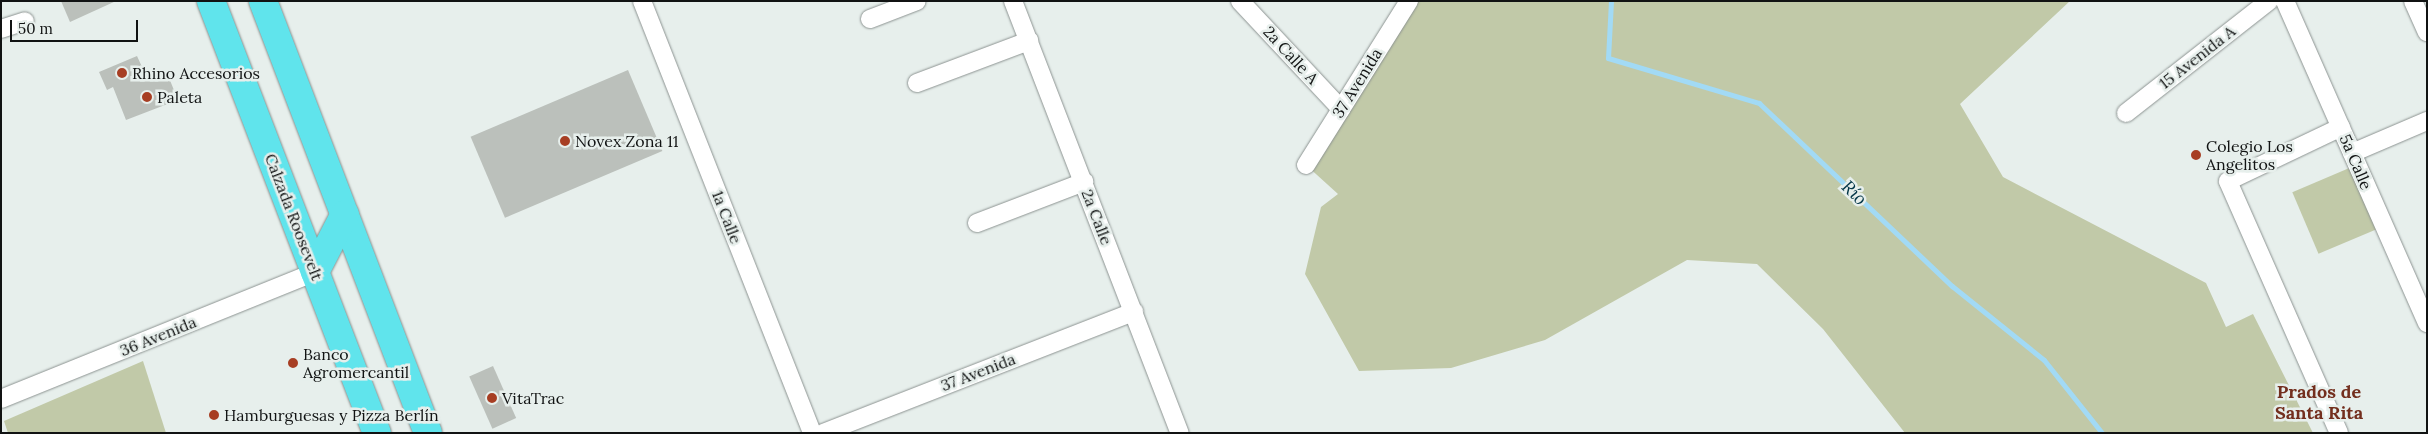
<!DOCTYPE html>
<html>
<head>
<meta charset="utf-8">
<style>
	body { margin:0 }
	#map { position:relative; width:2428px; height:434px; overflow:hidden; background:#e7efec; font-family:Lora,serif }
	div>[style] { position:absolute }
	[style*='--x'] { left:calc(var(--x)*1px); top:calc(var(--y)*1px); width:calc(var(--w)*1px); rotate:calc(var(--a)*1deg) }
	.green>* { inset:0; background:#c1c9a8; transform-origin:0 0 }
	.stream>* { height:5px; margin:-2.5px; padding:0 2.5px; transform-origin:2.5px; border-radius:2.5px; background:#a2daf5 }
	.building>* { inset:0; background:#bbc0bb; transform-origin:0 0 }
	.roads { filter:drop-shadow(0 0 1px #8c9391) drop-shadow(0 0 1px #8c9391) }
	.minor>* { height:18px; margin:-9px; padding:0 9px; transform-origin:9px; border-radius:9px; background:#fff }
	.trunk>* { height:28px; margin:-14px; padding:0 14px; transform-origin:14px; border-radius:14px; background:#60e4ec }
	.dots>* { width:14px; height:14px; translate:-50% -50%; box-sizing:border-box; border:2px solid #e7efec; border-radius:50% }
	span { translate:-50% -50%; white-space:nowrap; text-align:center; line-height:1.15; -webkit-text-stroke:5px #e7efec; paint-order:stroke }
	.street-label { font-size:16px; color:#111313 }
	.poi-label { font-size:16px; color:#111313 }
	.left { translate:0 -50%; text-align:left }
	.water-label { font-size:18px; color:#023547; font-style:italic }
	.neighbourhood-label { font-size:18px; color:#732f1e; font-weight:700 }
	.frame { position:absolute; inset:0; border:2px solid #111313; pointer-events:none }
	.scale { position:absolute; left:10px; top:20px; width:128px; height:22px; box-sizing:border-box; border:2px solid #111313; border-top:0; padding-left:6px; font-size:15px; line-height:18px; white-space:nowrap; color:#111313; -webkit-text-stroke:4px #e7efec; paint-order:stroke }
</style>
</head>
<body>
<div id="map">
	<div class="green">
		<i style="clip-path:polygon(1409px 1px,2070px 1px,1960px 104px,2003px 177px,2206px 283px,2226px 327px,2253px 314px,2313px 433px,1905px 433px,1823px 329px,1757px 264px,1687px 260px,1545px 340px,1451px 368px,1359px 371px,1305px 274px,1321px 207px,1338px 194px,1306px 165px)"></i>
		<i style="left:2354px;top:166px;width:67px;height:67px;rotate:67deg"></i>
		<i style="clip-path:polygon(143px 361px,166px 433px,8px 433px,4px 421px)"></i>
	</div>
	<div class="stream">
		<i style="--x:1611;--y:1;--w:57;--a:93"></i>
		<i style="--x:1608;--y:58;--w:158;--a:16.6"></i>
		<i style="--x:1759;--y:103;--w:266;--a:43.5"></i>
		<i style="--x:1952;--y:286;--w:118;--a:38.8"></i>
		<i style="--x:2044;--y:360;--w:93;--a:51.5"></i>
	</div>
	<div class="building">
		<i style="clip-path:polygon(61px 1px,116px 1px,70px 22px)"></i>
		<i style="clip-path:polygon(137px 56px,148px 80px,167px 73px,178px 100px,126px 120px,113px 87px,107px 90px,99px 72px)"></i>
		<i style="left:628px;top:70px;width:88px;height:171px;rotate:67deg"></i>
		<i style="left:493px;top:366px;width:57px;height:26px;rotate:66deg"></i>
	</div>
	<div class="roads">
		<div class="minor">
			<i style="--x:642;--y:1;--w:464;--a:68.5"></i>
			<i style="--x:1013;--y:1;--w:463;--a:68.9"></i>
			<i style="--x:1240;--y:1;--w:148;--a:46.9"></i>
			<i style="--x:2285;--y:1;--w:352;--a:66.2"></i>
			<i style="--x:2413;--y:1;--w:34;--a:66"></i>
			<i style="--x:870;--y:19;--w:50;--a:-21"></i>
			<i style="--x:1;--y:29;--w:25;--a:-18"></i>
			<i style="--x:917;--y:83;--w:120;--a:-20.6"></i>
			<i style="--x:2126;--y:113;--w:182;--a:-38.1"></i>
			<i style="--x:2352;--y:153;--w:82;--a:-23.1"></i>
			<i style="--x:1306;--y:165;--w:194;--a:-57.9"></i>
			<i style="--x:977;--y:223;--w:115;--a:-21"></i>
			<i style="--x:1;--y:399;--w:339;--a:-22"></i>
			<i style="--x:823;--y:433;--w:334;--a:-21.3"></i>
			<i style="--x:2339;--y:433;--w:275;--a:-113.8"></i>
			<i style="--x:2228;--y:181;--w:125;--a:-25.5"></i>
		</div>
		<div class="trunk">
			<i style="--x:211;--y:1;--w:463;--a:69"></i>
			<i style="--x:263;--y:1;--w:462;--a:69.1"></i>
			<i style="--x:315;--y:272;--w:65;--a:-62.7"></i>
		</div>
	</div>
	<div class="dots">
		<i style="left:122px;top:73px;background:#a73e23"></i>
		<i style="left:147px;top:97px;background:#a73e23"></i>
		<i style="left:565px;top:141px;background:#a73e23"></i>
		<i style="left:2196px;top:155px;background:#a73e23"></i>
		<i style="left:293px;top:363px;background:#a73e23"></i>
		<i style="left:492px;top:398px;background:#a73e23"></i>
		<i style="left:214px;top:415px;background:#a73e23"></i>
	</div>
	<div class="street-label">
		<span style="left:1291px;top:55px;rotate:47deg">2a Calle A</span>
		<span style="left:2197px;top:57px;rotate:-38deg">15 Avenida A</span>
		<span style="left:1357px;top:83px;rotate:-58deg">37 Avenida</span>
		<span style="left:2356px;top:162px;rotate:67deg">5a Calle</span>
		<span style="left:294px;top:217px;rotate:69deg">Calzada Roosevelt</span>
		<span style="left:727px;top:217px;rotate:69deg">1a Calle</span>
		<span style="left:1097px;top:217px;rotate:69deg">2a Calle</span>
		<span style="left:158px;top:336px;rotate:-22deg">36 Avenida</span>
		<span style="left:978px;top:372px;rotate:-21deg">37 Avenida</span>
	</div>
	<div class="poi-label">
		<span class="left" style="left:132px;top:73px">Rhino Accesorios</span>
		<span class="left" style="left:157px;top:97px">Paleta</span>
		<span class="left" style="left:575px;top:141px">Novex Zona 11</span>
		<span class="left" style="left:2206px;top:155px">Colegio Los<br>Angelitos</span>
		<span class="left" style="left:303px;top:363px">Banco<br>Agromercantil</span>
		<span class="left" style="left:502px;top:398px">VitaTrac</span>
		<span class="left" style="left:224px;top:415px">Hamburguesas y Pizza Berlín</span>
	</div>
	<div class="water-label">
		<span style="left:1854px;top:193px;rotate:44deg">Río</span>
	</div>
	<div class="neighbourhood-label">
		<span style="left:2319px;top:403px">Prados de<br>Santa Rita</span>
	</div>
	<div class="frame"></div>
	<div class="scale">50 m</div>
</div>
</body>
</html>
